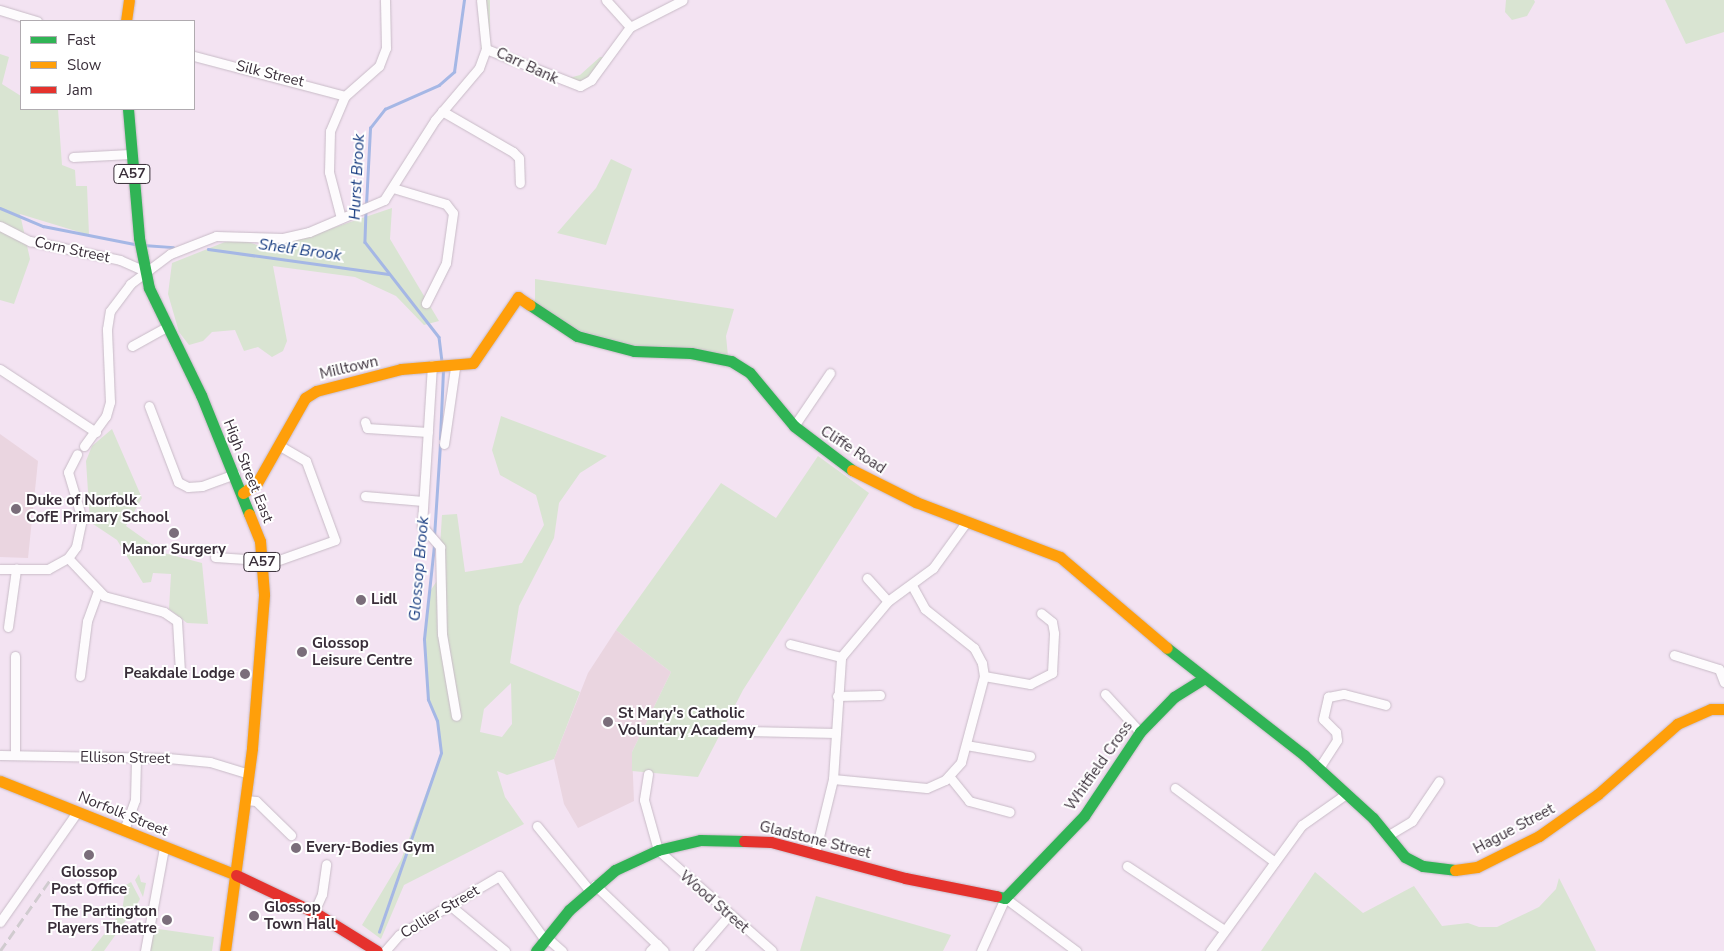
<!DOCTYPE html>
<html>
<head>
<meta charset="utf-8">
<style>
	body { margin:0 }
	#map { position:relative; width:1724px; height:951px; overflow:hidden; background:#f3e3f2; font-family:"Nunito Sans",sans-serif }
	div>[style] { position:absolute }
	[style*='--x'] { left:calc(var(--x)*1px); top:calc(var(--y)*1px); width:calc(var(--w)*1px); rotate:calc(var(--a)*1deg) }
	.education>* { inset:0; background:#ead5e0 }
	.green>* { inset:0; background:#d9e4d2; transform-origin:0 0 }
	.stream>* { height:2.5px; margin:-1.25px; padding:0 1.25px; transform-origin:1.25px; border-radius:1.25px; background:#a5b7e5 }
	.roads { filter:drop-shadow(0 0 1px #c8bbc7) drop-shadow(0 0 1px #c8bbc7) }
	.street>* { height:9px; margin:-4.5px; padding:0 4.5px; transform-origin:4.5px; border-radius:4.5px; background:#fdfbfd }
	.fast>* { height:11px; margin:-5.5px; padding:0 5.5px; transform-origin:5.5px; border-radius:5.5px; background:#30b455 }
	.slow>* { height:11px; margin:-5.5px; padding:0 5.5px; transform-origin:5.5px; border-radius:5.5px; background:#ff9f0a }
	.jam>* { height:11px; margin:-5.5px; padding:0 5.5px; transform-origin:5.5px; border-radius:5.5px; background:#e5322d }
	.rail>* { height:2.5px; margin-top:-1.25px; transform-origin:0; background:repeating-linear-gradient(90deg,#d0cbcf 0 10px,transparent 0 15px) }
	.dots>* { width:14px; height:14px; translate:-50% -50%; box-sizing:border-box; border:2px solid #fff; border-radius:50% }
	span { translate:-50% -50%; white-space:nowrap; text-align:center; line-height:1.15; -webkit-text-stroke:4px #fff; paint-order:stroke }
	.shield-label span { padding:1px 4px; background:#fff; border:1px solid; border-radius:4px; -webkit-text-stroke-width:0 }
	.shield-label { font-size:14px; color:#392e39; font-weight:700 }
	.street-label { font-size:15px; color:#392e39 }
	.poi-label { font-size:15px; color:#392e39; font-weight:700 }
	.left { translate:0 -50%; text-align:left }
	.right { translate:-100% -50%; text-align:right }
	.water-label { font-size:16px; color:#183c81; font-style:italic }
	.legend { position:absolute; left:20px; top:20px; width:175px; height:90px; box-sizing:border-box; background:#fff; border:1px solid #b0abb0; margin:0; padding:6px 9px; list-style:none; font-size:15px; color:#392e39 }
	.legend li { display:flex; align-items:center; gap:10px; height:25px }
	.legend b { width:25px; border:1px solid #b0abb0 }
</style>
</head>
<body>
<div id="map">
	<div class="education">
		<i style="clip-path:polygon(0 434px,38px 461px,28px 558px,0 557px)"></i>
		<i style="clip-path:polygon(616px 630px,671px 672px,632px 752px,634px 801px,578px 828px,564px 804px,554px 759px,588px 673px)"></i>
	</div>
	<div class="green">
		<i style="left:481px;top:0;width:9px;height:49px"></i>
		<i style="clip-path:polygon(1506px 0,1534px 0,1535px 2px,1527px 16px,1512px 20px,1505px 12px)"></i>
		<i style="clip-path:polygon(1665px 0,1724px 0,1724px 32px,1686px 44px)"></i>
		<i style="clip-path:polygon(0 54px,9px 57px,2px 84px,21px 96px,21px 109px,58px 109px,62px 165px,75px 170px,76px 186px,87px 186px,89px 235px,20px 214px,30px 259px,14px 304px,0 300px)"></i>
		<i style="clip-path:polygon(600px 57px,606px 57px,580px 86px,558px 81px,580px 75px)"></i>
		<i style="clip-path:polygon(611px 159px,632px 169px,606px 245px,557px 233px,596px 188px)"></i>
		<i style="clip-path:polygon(392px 208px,390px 239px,439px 321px,424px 325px,396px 296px,355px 277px,273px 266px,287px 341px,283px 351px,272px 357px,258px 347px,244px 351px,235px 330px,212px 332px,203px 341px,189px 345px,179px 332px,168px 294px,172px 263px,235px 238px,270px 249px)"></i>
		<i style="clip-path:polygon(535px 279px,734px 309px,726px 336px,728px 356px,647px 349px,580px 331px,535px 303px)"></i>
		<i style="clip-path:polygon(evenodd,501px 416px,607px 456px,580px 473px,559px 503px,554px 538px,519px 606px,510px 663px,580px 692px,554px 759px,507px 775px,497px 771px,505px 797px,524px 824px,404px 885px,381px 939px,362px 925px,401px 860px,441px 753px,437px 721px,428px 700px,424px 639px,429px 593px,438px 579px,442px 515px,457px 514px,465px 572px,522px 563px,544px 525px,536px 495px,500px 475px,492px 450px,501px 416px,511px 683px,512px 724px,502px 737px,480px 732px,484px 709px,511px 683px)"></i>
		<i style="clip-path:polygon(112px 429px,142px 498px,126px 526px,164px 553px,202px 563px,208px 624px,187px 623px,169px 609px,171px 574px,153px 573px,151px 582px,143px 583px,117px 540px,90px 522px,86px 461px,92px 446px)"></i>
		<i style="clip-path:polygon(818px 456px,869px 493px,743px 690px,698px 777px,632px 771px,632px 752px,671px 672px,616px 630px,721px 483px,776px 518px)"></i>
		<i style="clip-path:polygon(1315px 872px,1363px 913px,1414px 886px,1442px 926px,1468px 923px,1479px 927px,1497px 927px,1539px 907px,1556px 889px,1559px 878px,1596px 951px,1261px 951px)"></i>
		<i style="clip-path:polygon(139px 874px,141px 882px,146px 883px,143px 897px,135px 880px)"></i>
		<i style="clip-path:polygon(131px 882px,140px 899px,136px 906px,104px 951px,91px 951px,122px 911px,126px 885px)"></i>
		<i style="clip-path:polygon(816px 896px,951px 935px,943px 951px,800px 951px)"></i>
		<i style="clip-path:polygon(152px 928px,214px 937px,212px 951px,149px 951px)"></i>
	</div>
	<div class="stream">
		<i style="--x:366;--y:205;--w:77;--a:-87"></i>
		<i style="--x:370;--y:128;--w:24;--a:-52"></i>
		<i style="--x:385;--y:109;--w:59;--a:-24"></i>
		<i style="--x:439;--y:85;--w:20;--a:-41"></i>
		<i style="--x:454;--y:72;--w:73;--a:-82.1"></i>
		<i style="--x:0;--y:208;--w:47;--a:22.7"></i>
		<i style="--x:43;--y:226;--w:94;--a:11.1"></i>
		<i style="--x:366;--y:211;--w:31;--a:92"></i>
		<i style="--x:365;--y:242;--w:120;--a:52.1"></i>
		<i style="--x:439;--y:337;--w:25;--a:83"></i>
		<i style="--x:143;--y:245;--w:30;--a:4"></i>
		<i style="--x:208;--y:249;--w:182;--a:7.9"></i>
		<i style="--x:440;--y:439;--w:69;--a:-87.5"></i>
		<i style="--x:434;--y:537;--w:92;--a:-86.3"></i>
		<i style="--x:379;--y:932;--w:189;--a:-70.9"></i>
		<i style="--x:441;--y:753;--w:32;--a:-97"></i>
		<i style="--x:437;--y:721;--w:23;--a:-113"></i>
		<i style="--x:428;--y:700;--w:61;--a:-93.8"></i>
		<i style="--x:424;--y:639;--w:95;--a:-83.9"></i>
	</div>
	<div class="roads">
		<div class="street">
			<i style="--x:606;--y:0;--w:36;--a:48"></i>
			<i style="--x:0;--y:10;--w:39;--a:17"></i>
			<i style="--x:486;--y:49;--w:101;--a:21.5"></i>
			<i style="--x:580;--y:86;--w:13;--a:-29"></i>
			<i style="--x:591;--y:80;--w:66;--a:-53.7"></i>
			<i style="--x:630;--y:27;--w:59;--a:-27"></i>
			<i style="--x:194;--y:56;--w:156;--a:14.8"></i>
			<i style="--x:442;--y:111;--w:82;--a:30"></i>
			<i style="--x:513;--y:152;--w:8;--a:45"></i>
			<i style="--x:519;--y:158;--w:25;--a:88"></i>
			<i style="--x:73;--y:157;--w:57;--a:-3"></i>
			<i style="--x:393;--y:188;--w:55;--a:16.8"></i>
			<i style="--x:446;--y:204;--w:11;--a:52"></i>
			<i style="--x:453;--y:213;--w:50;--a:98"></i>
			<i style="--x:446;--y:263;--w:45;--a:116.6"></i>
			<i style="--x:341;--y:218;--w:48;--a:-104.6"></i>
			<i style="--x:329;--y:172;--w:41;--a:-88.6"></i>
			<i style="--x:330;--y:131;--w:38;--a:-67"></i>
			<i style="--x:345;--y:96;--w:45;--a:-41.4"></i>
			<i style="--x:379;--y:66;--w:19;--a:-69"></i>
			<i style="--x:386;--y:48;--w:48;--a:-91.2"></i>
			<i style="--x:0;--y:226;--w:34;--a:27"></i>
			<i style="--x:30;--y:241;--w:92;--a:11.9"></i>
			<i style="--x:120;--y:260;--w:27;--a:24"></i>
			<i style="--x:132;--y:346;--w:39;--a:-29"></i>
			<i style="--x:432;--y:365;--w:161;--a:93.6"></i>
			<i style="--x:422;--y:526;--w:28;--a:49"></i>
			<i style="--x:440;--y:547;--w:87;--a:88.7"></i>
			<i style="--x:442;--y:634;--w:83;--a:80.3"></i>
			<i style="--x:0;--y:369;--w:115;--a:33.3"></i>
			<i style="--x:149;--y:406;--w:81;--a:69.1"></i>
			<i style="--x:178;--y:482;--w:11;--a:27"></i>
			<i style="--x:188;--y:487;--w:14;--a:-4"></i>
			<i style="--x:202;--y:486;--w:35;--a:-20"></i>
			<i style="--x:365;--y:422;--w:6;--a:72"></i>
			<i style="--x:367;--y:428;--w:61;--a:3.8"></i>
			<i style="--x:794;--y:426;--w:64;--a:-55.8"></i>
			<i style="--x:444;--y:444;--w:77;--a:-81.8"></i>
			<i style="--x:84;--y:446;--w:37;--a:-54"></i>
			<i style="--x:106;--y:416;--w:15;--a:-74"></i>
			<i style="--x:110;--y:402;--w:73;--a:-92.4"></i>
			<i style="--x:107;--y:329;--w:18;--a:-81"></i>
			<i style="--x:110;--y:311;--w:34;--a:-53"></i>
			<i style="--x:130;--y:284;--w:50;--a:-36.9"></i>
			<i style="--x:170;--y:254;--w:49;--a:-21.4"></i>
			<i style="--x:216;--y:236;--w:67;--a:1.7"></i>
			<i style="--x:283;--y:238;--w:27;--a:-13"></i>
			<i style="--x:309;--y:232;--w:82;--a:-23.1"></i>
			<i style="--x:384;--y:200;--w:95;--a:-57.5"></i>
			<i style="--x:435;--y:120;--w:68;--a:-49.8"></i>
			<i style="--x:479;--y:68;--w:20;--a:-70"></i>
			<i style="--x:486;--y:49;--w:49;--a:-95.8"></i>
			<i style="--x:365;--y:496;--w:58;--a:4.9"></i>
			<i style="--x:215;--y:557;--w:46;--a:3.7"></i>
			<i style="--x:68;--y:558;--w:52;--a:46.5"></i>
			<i style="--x:104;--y:596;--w:62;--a:14.9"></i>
			<i style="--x:164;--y:612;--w:16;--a:35"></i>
			<i style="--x:177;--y:621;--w:51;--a:86.6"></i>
			<i style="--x:262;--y:566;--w:77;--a:-19.6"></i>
			<i style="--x:335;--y:540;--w:84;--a:-110.2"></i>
			<i style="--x:306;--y:461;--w:32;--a:-150"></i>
			<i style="--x:0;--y:569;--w:48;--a:0"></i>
			<i style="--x:48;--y:569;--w:23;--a:-29"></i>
			<i style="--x:68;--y:558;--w:14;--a:-54"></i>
			<i style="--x:76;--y:547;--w:29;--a:-78"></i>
			<i style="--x:82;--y:519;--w:49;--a:-106.6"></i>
			<i style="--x:68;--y:472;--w:20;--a:-63"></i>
			<i style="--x:867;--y:578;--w:31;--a:48"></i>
			<i style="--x:8;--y:627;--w:59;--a:-82.1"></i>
			<i style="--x:790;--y:644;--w:53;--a:14.3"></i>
			<i style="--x:1674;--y:655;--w:47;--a:17.3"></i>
			<i style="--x:1719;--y:669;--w:14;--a:69"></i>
			<i style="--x:15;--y:656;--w:99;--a:90"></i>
			<i style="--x:80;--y:676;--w:55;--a:-82.7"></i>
			<i style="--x:87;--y:621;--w:32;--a:-70"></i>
			<i style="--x:984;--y:676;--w:47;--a:9.9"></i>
			<i style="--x:1030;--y:684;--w:25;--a:-27"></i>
			<i style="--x:1052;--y:673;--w:40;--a:-87.1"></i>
			<i style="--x:1054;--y:633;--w:11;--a:-100"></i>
			<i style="--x:1052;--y:622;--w:14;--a:-141"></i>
			<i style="--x:1105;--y:694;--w:52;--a:47.4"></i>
			<i style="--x:837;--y:696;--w:43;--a:-1.3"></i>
			<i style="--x:747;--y:731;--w:89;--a:1.3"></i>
			<i style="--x:966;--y:745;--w:65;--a:9.8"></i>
			<i style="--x:0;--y:755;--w:168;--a:1"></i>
			<i style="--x:168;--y:758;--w:42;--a:5.4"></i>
			<i style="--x:210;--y:762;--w:41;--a:17.1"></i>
			<i style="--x:1319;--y:768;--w:33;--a:-57"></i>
			<i style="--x:1337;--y:740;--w:8;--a:-97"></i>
			<i style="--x:1336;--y:732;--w:18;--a:-135"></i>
			<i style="--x:1323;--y:719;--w:23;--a:-77"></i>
			<i style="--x:1328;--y:697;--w:16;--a:-11"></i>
			<i style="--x:1344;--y:694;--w:43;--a:14.7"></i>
			<i style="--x:648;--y:774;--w:26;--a:99"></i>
			<i style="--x:644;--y:800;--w:52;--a:74.4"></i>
			<i style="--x:658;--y:850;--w:152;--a:41.5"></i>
			<i style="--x:949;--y:776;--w:32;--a:51"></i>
			<i style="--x:969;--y:801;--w:42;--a:15"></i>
			<i style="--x:833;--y:779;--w:94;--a:5.5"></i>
			<i style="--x:927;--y:788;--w:20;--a:-24"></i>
			<i style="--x:945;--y:780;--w:24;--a:-48"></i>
			<i style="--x:961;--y:762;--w:89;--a:-75"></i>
			<i style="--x:984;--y:676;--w:13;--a:-99"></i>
			<i style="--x:982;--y:663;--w:17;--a:-118"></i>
			<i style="--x:974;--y:648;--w:63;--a:-141.5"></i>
			<i style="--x:925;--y:609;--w:26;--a:-119"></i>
			<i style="--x:1175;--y:788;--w:124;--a:36.5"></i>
			<i style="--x:246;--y:800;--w:10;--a:6"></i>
			<i style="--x:256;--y:801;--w:49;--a:44.2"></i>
			<i style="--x:537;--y:826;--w:84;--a:50.8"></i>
			<i style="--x:124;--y:830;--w:32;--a:-70"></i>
			<i style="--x:135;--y:800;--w:42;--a:-88.6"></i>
			<i style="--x:1387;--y:836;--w:29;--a:-31"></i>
			<i style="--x:1412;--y:821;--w:48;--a:-56"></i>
			<i style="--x:815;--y:853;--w:76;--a:-76.3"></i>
			<i style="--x:833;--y:779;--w:122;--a:-86.2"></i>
			<i style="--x:841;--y:657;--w:73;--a:-50"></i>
			<i style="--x:888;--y:601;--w:56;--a:-36.3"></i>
			<i style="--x:933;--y:568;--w:58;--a:-54.1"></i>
			<i style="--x:1127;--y:866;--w:115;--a:33.3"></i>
			<i style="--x:595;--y:885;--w:95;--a:43.7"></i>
			<i style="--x:452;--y:907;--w:69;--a:39.7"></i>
			<i style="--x:314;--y:912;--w:20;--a:-66"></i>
			<i style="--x:322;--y:894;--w:30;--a:-82"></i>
			<i style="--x:0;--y:922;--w:134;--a:-55"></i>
			<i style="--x:547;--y:938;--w:20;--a:41"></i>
			<i style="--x:145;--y:951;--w:106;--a:-79.6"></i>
			<i style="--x:385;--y:951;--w:21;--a:-49"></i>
			<i style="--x:399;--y:935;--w:116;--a:-30.5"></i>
			<i style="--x:499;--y:876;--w:79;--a:54.3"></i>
			<i style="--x:650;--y:951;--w:10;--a:-45"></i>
			<i style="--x:698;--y:951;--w:48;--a:-49.3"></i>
			<i style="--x:981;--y:951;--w:58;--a:-65.6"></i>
			<i style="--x:1005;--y:898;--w:89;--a:36.7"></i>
			<i style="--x:1210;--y:951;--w:156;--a:-53.9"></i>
			<i style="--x:1302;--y:825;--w:54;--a:-35.2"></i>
		</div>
		<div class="fast">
			<i style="--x:128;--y:109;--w:129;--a:85.1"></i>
			<i style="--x:139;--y:238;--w:51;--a:78.7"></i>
			<i style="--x:149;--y:288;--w:119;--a:64.1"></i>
			<i style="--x:201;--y:395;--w:128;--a:68"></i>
			<i style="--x:530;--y:305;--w:56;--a:33.4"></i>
			<i style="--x:577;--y:336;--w:59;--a:14.7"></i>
			<i style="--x:634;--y:351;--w:57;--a:2"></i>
			<i style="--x:691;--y:353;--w:41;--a:11.3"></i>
			<i style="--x:731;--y:361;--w:22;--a:32"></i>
			<i style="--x:750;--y:373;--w:69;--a:50.3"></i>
			<i style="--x:794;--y:426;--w:73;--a:37.2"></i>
			<i style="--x:1167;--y:648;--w:174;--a:38"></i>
			<i style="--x:1304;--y:755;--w:93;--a:42.4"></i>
			<i style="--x:1373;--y:818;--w:50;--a:50.6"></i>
			<i style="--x:1405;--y:857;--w:20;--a:27"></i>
			<i style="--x:1423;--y:866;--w:32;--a:7"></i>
			<i style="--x:996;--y:896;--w:9;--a:13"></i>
			<i style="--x:1005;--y:898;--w:114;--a:-46.1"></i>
			<i style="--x:1084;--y:816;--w:101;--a:-56.3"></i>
			<i style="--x:1140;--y:732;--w:49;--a:-45.8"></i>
			<i style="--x:1174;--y:697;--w:34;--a:-32"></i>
			<i style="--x:536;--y:951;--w:53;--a:-51.2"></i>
			<i style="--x:569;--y:910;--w:61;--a:-41"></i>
			<i style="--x:615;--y:870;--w:47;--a:-24.9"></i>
			<i style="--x:658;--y:850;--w:43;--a:-13.4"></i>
			<i style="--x:700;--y:840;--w:44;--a:1.3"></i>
		</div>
		<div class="slow">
			<i style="--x:126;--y:21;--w:21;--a:-82"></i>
			<i style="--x:852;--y:470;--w:72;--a:26.6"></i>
			<i style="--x:916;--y:502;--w:154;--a:20.9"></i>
			<i style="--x:1060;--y:557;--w:140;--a:40.4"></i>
			<i style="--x:243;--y:493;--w:17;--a:-36"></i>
			<i style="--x:257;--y:483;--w:98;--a:-60.5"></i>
			<i style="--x:305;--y:398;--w:13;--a:-32"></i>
			<i style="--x:316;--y:391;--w:88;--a:-14.5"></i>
			<i style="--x:401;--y:369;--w:72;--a:-4.8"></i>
			<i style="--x:473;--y:363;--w:80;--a:-55.7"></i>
			<i style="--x:518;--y:297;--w:14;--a:34"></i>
			<i style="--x:0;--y:781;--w:254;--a:21.7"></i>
			<i style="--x:1455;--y:870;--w:22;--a:-8"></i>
			<i style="--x:1477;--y:867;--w:69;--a:-26.6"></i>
			<i style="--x:1539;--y:836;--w:72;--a:-35.4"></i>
			<i style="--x:1598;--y:794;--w:106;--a:-41.5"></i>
			<i style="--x:1677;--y:724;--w:37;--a:-24"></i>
			<i style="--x:1711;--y:709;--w:13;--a:0"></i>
			<i style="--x:225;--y:951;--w:205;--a:-82.4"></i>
			<i style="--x:252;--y:748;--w:154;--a:-85.5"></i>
			<i style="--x:264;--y:594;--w:53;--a:-94.3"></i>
			<i style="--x:260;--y:541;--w:29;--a:-112"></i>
		</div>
		<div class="jam">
			<i style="--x:744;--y:841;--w:27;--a:2"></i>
			<i style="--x:771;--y:842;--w:139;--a:15"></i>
			<i style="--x:905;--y:878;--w:93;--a:11.2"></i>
			<i style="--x:236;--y:875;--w:86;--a:25.4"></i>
			<i style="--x:314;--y:912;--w:74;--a:31.8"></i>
		</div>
	</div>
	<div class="rail">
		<i style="--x:0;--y:951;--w:90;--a:-54.9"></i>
	</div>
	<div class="dots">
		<i style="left:16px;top:509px;background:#7a6d7a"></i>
		<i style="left:174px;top:533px;background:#7a6d7a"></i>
		<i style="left:361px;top:600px;background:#7a6d7a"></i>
		<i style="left:302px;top:652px;background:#7a6d7a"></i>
		<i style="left:245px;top:674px;background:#7a6d7a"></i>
		<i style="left:608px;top:722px;background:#7a6d7a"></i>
		<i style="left:296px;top:848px;background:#7a6d7a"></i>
		<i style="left:89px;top:855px;background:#7a6d7a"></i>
		<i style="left:254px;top:916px;background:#7a6d7a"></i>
		<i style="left:167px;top:920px;background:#7a6d7a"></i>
	</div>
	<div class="shield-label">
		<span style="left:132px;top:174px">A57</span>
		<span style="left:262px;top:562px">A57</span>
	</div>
	<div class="street-label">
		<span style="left:527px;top:66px;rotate:25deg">Carr Bank</span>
		<span style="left:270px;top:74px;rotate:14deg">Silk Street</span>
		<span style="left:72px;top:250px;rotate:12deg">Corn Street</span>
		<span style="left:349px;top:368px;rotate:-13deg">Milltown</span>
		<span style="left:853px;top:450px;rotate:33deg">Cliffe Road</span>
		<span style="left:248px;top:471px;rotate:68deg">High Street East</span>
		<span style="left:125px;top:758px;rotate:1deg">Ellison Street</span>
		<span style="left:1099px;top:766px;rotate:-55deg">Whitfield Cross</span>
		<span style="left:123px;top:814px;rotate:22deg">Norfolk Street</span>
		<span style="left:1514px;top:829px;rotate:-28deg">Hague Street</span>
		<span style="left:815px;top:840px;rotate:14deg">Gladstone Street</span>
		<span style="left:714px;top:902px;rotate:41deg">Wood Street</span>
		<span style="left:440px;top:912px;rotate:-31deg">Collier Street</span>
	</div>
	<div class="poi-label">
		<span class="left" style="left:26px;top:509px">Duke of Norfolk<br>CofE Primary School</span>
		<span style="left:174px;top:550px">Manor Surgery</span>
		<span class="left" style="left:371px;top:600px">Lidl</span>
		<span class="left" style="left:312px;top:652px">Glossop<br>Leisure Centre</span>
		<span class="right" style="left:235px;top:674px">Peakdale Lodge</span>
		<span class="left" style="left:618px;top:722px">St Mary's Catholic<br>Voluntary Academy</span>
		<span class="left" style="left:306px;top:848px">Every-Bodies Gym</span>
		<span style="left:89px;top:881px">Glossop<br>Post Office</span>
		<span class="left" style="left:264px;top:916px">Glossop<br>Town Hall</span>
		<span class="right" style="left:157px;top:920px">The Partington<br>Players Theatre</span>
	</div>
	<div class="water-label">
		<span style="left:357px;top:177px;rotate:-87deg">Hurst Brook</span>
		<span style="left:300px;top:250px;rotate:8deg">Shelf Brook</span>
		<span style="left:419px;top:569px;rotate:-85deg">Glossop Brook</span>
	</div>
	<ul class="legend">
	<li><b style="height:6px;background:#30b455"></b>Fast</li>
	<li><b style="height:6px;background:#ff9f0a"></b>Slow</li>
	<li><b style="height:6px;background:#e5322d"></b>Jam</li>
	</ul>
</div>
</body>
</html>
